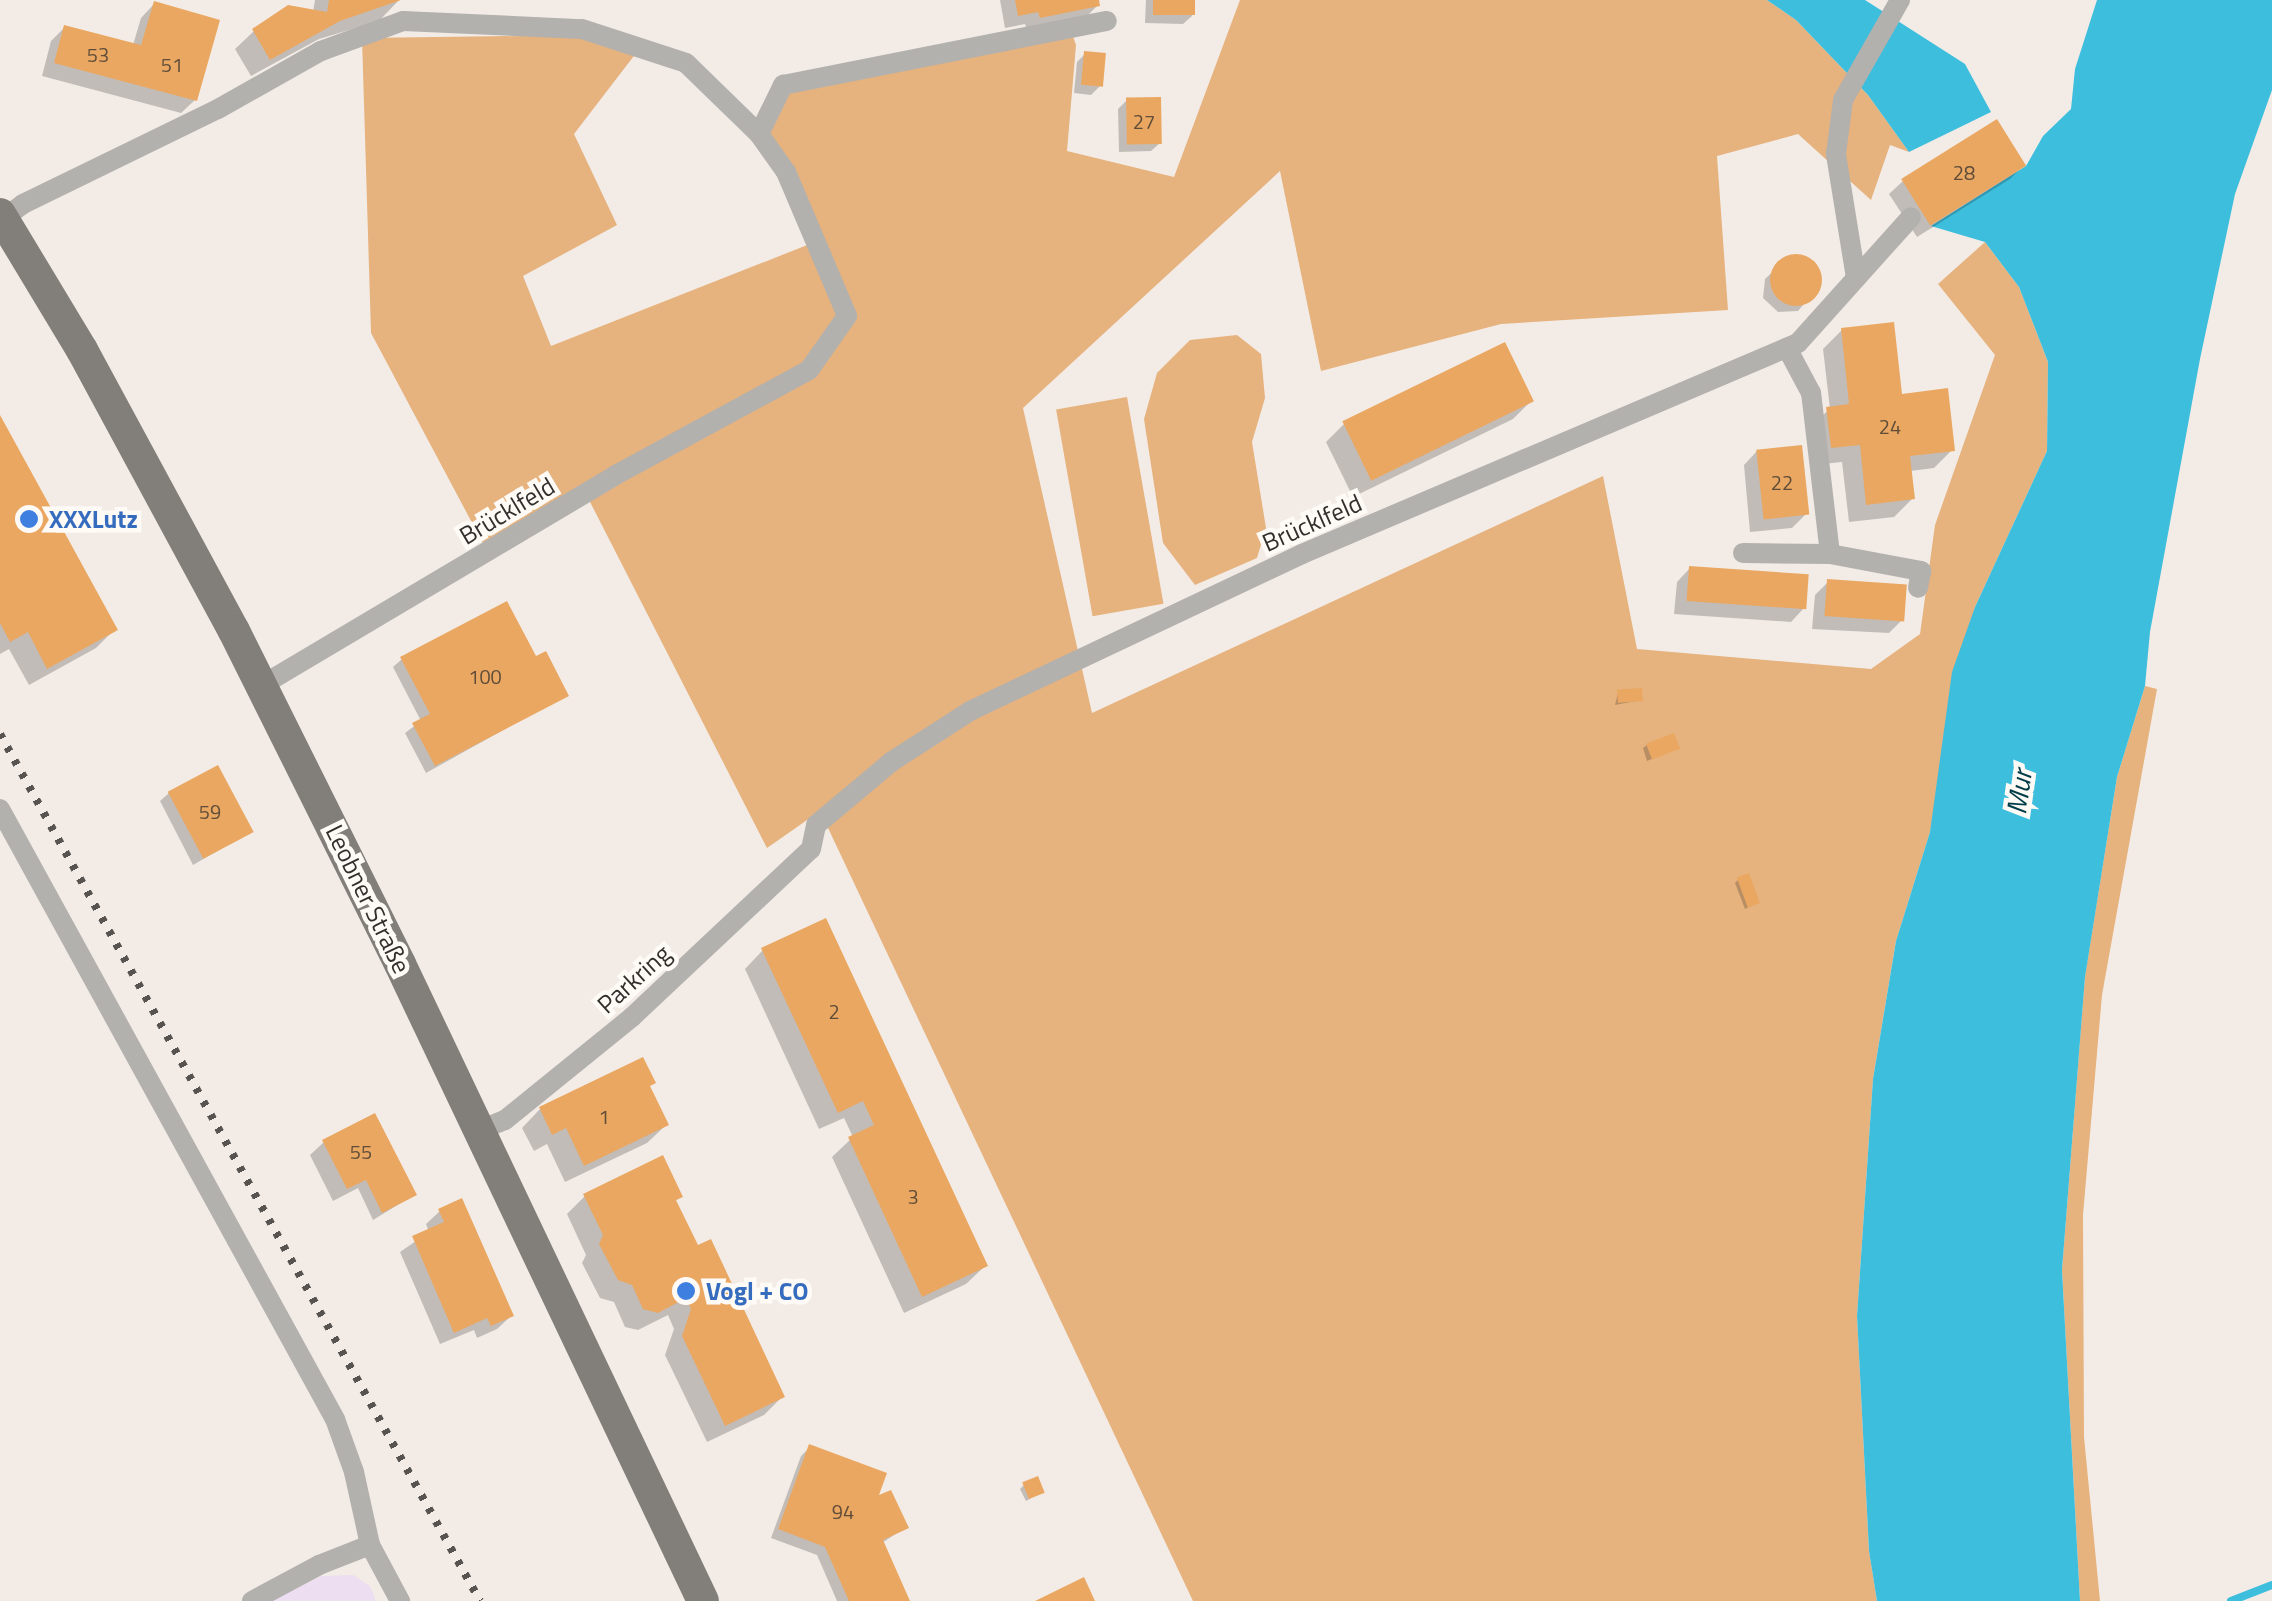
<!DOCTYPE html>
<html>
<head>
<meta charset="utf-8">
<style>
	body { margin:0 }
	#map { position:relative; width:2272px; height:1601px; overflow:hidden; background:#f3ece6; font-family:"Titillium Web",sans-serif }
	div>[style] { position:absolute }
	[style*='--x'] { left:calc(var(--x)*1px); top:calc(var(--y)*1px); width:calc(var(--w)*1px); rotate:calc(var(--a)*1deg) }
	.industrial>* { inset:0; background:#eddef1 }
	.green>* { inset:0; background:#e6b27e; transform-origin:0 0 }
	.water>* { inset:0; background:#3dbedd }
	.shadow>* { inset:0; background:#0003 }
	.stream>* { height:8px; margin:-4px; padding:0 4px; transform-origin:4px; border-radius:4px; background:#3dbedd }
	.building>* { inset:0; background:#eaa761; transform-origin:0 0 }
	.round { border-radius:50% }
	.minor>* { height:20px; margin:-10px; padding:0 10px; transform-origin:10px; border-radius:10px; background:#b3b1ae }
	.primary>* { height:32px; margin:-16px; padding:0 16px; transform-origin:16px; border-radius:16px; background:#827e79 }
	.rail>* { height:8px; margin-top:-4px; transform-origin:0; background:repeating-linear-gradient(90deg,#565350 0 5px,transparent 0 15px) }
	.dots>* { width:28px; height:28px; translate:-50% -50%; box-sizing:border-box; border:5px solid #fefaf6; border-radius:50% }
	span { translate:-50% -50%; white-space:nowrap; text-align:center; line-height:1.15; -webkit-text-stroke:9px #fefaf6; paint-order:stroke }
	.number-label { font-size:20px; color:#5f4d39 }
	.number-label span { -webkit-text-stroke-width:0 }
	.street-label { font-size:25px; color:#312f2c }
	.shop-label { font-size:25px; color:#366cbe; font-weight:700 }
	.left { translate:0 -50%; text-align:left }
	.water-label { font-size:28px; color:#003c48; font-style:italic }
</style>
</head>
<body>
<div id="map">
	<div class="industrial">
		<i style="clip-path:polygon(353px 1575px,370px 1586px,376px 1601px,271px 1601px,321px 1576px)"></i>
	</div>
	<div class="green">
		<i style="clip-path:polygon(1240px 0,1767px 0,1796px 20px,1868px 95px,1909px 152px,1890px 145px,1871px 200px,1798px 134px,1717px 156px,1728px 310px,1501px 324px,1321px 371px,1280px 171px,1023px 408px,1092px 713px,1603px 476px,1637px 649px,1871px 669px,1920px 634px,1935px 525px,1995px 355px,1938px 284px,1985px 242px,2019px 287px,2048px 362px,2047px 451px,1975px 607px,1930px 832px,1896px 941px,1873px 1079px,1857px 1316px,1869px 1551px,1877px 1601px,1193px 1601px,820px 811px,767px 848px,588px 498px,486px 549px,371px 333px,362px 38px,596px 35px,640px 48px,574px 134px,617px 225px,523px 276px,551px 346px,815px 242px,759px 134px,783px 85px,1070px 28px,1076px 45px,1067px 151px,1174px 177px)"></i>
		<i style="clip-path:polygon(1237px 335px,1261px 354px,1265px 398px,1252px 442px,1266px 528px,1257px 558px,1195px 585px,1163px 543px,1144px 419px,1157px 373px,1190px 340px)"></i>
		<i style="left:1127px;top:397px;width:210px;height:72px;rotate:80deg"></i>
		<i style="clip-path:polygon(2145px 686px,2157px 689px,2102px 995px,2083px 1215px,2084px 1437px,2100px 1601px,2080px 1601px,2062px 1270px,2085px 976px,2117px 777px)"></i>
	</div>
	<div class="water">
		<i style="clip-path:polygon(1767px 0,1865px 0,1965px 64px,1991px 112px,1909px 152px,1868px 95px,1796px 20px)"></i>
		<i style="clip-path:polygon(2097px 0,2272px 0,2272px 90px,2235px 194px,2200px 359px,2150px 632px,2145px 686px,2117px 777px,2085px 977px,2062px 1270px,2080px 1601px,1877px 1601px,1869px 1551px,1857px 1316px,1873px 1079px,1896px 941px,1930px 832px,1952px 672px,1975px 607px,2047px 451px,2048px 362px,2019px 287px,1985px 242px,1931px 226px,2026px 166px,2043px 136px,2071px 109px,2075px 69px)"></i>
	</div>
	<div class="shadow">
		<i style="clip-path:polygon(315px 0,399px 0,379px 21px,319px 39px,251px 76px,235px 49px,254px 31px,313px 12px)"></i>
		<i style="clip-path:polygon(1000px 0,1097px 0,1098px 5px,1084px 19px,1027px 30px,1025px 24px,1005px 28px)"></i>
		<i style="clip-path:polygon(1146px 0,1192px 0,1192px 16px,1183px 24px,1145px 23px)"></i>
		<i style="clip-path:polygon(154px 4px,195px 100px,181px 113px,42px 76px,51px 41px,65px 27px,133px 45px,141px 18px)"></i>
		<i style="clip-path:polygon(1085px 54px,1100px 86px,1091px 95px,1074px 93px,1077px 62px)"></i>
		<i style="clip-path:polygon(1127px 100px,1160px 143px,1151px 151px,1119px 152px,1118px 109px)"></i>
		<i style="clip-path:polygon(2023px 166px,2010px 179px,1917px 237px,1889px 194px,1903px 181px)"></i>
		<i style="clip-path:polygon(1788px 257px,1806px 258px,1818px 270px,1819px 286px,1798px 311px,1778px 312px,1763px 298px,1765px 279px)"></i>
		<i style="clip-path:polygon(1842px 330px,1952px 450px,1934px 468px,1910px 471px,1913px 498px,1894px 517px,1849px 522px,1842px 462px,1813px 465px,1809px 427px,1830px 409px,1823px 349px)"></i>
		<i style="clip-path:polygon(1531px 401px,1513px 419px,1353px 497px,1326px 442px,1344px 424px)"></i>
		<i style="clip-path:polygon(0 420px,115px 629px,96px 648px,29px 685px,9px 649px,0 654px)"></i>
		<i style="clip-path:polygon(1757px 451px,1806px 514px,1792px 528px,1750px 532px,1744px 465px)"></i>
		<i style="clip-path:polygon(1690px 568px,1804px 608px,1791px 622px,1674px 614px,1677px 582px)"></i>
		<i style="clip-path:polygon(1828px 582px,1902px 620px,1889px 633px,1812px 629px,1815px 595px)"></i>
		<i style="clip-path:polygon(402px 659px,535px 660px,566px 695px,426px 773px,405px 733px,421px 721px,393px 667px)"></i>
		<i style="clip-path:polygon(1618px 693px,1641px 700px,1615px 705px)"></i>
		<i style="clip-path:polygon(1647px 745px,1677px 748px,1647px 761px,1643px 748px)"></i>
		<i style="clip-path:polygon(169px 793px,250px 832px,193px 865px,160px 801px)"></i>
		<i style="clip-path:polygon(1739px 879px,1758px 902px,1745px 909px,1735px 883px)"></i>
		<i style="clip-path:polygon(763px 950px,985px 1266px,966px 1284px,904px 1313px,832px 1157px,853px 1137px,844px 1118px,819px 1129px,745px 969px)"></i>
		<i style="clip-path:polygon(648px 1088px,666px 1125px,647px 1143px,565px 1182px,547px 1144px,534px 1151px,522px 1128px,540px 1109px)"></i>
		<i style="clip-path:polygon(324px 1142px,414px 1195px,373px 1220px,358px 1188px,333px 1201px,310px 1155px)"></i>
		<i style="clip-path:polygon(585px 1196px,680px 1197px,674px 1202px,697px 1249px,782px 1397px,764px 1415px,707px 1442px,665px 1355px,674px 1329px,668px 1315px,638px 1330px,625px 1327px,614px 1302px,600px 1298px,582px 1263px,586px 1255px,567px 1214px)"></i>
		<i style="clip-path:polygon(440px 1211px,511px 1316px,497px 1329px,477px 1338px,474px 1330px,440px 1344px,400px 1252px,429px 1232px,426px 1224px)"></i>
		<i style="clip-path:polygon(810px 1447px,906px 1527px,882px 1543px,908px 1601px,837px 1601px,817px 1555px,771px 1538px,801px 1456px)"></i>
		<i style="clip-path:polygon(1024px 1485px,1042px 1492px,1026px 1501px,1020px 1489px)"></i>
	</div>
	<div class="stream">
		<i style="--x:2231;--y:1601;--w:44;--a:-21.3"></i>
	</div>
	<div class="building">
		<i style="clip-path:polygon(329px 0,401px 0,340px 21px,270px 60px,252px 29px,288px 5px,327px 12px)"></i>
		<i style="clip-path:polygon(1015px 0,1099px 0,1100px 6px,1040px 18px,1038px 12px,1018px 16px)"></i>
		<i style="left:1153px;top:0;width:42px;height:15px"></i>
		<i style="clip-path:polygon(154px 1px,220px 20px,197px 101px,54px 63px,64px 25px,141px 45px)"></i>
		<i style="left:1084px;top:51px;width:22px;height:34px;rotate:5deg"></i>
		<i style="left:1161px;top:97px;width:47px;height:35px;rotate:89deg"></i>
		<i style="left:1997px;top:119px;width:55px;height:113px;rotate:58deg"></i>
		<i class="round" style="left:1770px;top:254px;width:52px;height:52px"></i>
		<i style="clip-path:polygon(1894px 322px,1902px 394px,1948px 388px,1955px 451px,1910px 456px,1915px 499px,1866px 505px,1860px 445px,1831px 448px,1826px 407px,1849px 404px,1841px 328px)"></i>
		<i style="left:1505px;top:342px;width:66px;height:181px;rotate:64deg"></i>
		<i style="clip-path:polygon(0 415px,118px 630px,47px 669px,28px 632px,10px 642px,0 623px)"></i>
		<i style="left:1802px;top:445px;width:70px;height:46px;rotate:84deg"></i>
		<i style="left:1689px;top:566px;width:120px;height:35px;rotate:4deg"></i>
		<i style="left:1827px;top:579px;width:80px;height:37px;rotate:4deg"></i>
		<i style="clip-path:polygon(507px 601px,536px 656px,546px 651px,569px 696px,435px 766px,412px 723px,430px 714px,400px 657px)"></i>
		<i style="left:1642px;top:688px;width:13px;height:25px;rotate:86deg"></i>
		<i style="left:1674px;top:733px;width:17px;height:30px;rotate:69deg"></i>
		<i style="left:218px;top:765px;width:76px;height:57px;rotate:62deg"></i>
		<i style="left:1749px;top:873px;width:32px;height:13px;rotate:70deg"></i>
		<i style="clip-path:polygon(826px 918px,988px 1266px,922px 1297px,848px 1137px,874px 1125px,863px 1101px,838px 1113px,761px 948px)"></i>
		<i style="clip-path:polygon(643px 1057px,656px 1083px,650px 1086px,669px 1125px,584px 1166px,566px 1128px,552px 1135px,539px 1107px)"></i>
		<i style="clip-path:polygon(375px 1113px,417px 1195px,382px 1213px,366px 1180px,347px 1189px,322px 1140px)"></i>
		<i style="clip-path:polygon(663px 1155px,683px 1197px,676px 1200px,698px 1245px,711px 1239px,785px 1397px,725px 1426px,682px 1336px,691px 1309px,686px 1298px,658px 1313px,643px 1309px,632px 1285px,618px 1280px,599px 1244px,603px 1235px,583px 1194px)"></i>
		<i style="clip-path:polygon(462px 1198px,514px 1316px,491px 1326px,487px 1318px,454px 1333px,412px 1236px,444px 1222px,438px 1209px)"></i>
		<i style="clip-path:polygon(809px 1444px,887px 1473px,879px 1495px,891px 1490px,909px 1528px,883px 1540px,910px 1601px,849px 1601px,825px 1547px,778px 1529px)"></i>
		<i style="left:1038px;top:1476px;width:18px;height:17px;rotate:68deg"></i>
		<i style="clip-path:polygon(1084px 1577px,1095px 1601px,1035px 1601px)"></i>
	</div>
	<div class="minor">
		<i style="--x:759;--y:134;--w:55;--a:-63.9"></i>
		<i style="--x:783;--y:85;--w:330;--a:-11.2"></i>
		<i style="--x:3;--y:219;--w:25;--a:-37"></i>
		<i style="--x:23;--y:204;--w:217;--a:-26"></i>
		<i style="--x:218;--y:109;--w:118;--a:-29.4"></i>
		<i style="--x:321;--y:51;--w:87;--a:-20.1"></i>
		<i style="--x:403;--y:21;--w:179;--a:2.6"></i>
		<i style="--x:582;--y:29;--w:109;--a:18.1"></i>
		<i style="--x:686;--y:63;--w:102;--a:44.2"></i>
		<i style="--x:759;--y:134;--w:47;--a:54.6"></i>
		<i style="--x:786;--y:172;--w:156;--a:67"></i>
		<i style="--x:847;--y:316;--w:66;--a:125.1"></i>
		<i style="--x:809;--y:370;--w:220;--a:151.5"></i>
		<i style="--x:616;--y:475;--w:414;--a:149.3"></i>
		<i style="--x:1856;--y:278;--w:126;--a:-99.2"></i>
		<i style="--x:1836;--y:154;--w:54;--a:-82.6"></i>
		<i style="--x:1843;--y:100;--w:115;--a:-60.3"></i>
		<i style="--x:1743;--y:553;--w:87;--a:0.7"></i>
		<i style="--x:1830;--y:554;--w:162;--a:-96.7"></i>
		<i style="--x:1811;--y:393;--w:51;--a:-118.1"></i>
		<i style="--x:1830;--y:554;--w:93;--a:10.6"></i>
		<i style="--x:1921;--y:571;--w:17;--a:100"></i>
		<i style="--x:0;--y:809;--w:696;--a:61.23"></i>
		<i style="--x:335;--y:1419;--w:56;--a:70.3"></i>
		<i style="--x:354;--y:1472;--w:75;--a:77.6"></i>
		<i style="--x:370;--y:1545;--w:64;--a:61.8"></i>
		<i style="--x:480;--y:1130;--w:27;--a:-22"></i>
		<i style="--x:505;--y:1120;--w:164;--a:-39"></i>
		<i style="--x:632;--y:1017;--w:245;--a:-43.2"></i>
		<i style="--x:811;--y:849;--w:25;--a:-78"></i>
		<i style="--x:816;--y:825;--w:98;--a:-40"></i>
		<i style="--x:891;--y:762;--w:94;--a:-32.8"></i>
		<i style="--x:970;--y:711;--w:367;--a:-25.3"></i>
		<i style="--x:1302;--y:554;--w:539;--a:-23.05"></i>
		<i style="--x:1798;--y:343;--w:169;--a:-48.1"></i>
		<i style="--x:252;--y:1601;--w:76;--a:-28.2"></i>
		<i style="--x:319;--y:1565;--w:55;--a:-21.4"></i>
	</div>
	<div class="primary">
		<i style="--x:0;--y:214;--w:159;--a:58.9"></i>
		<i style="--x:82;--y:350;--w:319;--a:61.6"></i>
		<i style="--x:234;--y:631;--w:372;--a:63.5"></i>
		<i style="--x:400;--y:964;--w:705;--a:64.56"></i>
	</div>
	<div class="rail">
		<i style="--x:0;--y:734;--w:991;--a:61.03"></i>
	</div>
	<div class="dots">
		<i style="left:29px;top:519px;background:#3f7fe0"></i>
		<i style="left:686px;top:1291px;background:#3f7fe0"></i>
	</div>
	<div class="number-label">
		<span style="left:98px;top:54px">53</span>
		<span style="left:172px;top:64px">51</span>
		<span style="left:1144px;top:121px">27</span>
		<span style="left:1964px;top:172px">28</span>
		<span style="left:1890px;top:426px">24</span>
		<span style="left:1782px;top:482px">22</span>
		<span style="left:485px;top:676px">100</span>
		<span style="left:210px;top:811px">59</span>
		<span style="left:834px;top:1011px">2</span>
		<span style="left:604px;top:1116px">1</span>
		<span style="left:361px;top:1151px">55</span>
		<span style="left:913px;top:1196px">3</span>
		<span style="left:843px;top:1511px">94</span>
	</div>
	<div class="street-label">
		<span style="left:507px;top:511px;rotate:-31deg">Brücklfeld</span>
		<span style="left:1312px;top:523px;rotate:-24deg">Brücklfeld</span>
		<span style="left:368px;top:899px;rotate:64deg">Leobner Straße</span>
		<span style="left:634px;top:979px;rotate:-42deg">Parkring</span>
	</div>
	<div class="shop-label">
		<span class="left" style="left:49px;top:519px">XXXLutz</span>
		<span class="left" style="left:706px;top:1291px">Vogl + CO</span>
	</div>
	<div class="water-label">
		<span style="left:2019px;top:792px;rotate:-82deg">Mur</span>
	</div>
</div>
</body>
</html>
